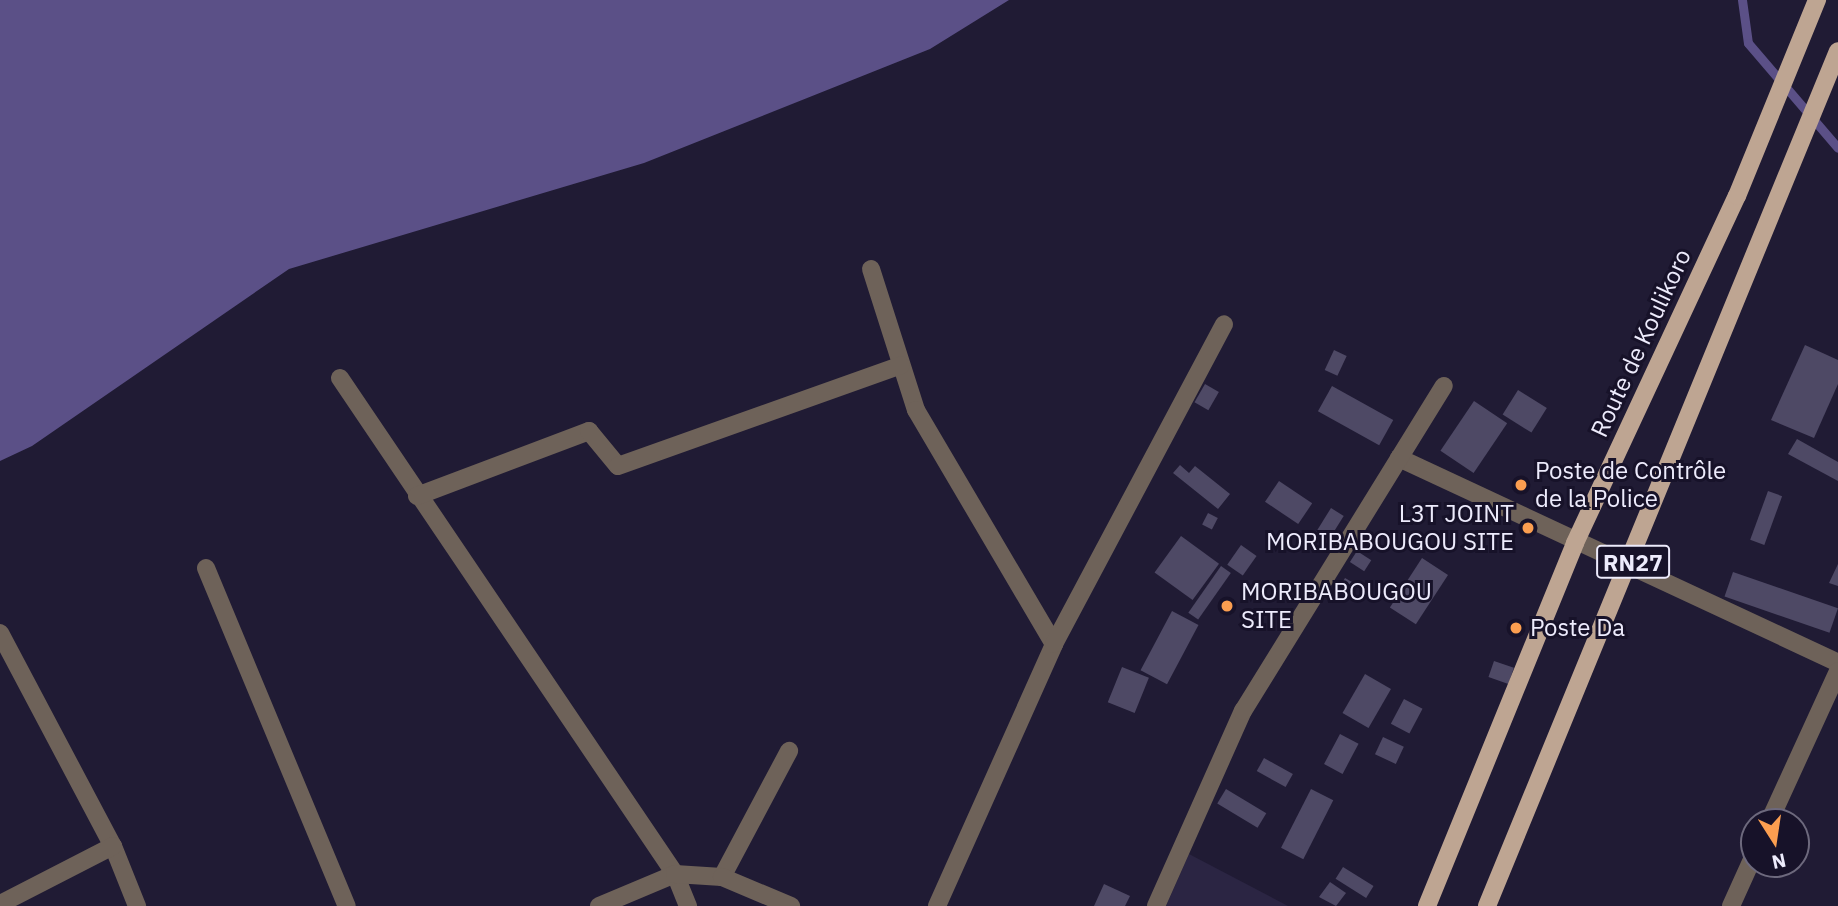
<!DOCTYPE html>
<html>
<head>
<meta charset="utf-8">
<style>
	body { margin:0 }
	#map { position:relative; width:1838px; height:906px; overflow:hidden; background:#201b34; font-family:"IBM Plex Sans",sans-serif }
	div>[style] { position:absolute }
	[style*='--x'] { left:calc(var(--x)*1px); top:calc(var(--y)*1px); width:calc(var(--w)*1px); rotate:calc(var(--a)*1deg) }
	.built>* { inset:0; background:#2b2543 }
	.water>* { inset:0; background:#5b5087 }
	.stream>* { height:9px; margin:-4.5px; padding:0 4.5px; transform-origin:4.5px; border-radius:4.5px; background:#5b5087 }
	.building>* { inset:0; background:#4e4965; transform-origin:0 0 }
	.street>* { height:18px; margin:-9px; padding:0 9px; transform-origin:9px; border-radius:9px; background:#6e6259 }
	.primary>* { height:18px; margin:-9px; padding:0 9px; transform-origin:9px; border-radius:9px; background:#bea592 }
	.dots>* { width:19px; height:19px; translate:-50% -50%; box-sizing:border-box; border:4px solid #171229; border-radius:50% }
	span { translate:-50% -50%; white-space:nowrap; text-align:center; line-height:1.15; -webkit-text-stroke:6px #171229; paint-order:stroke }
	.shield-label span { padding:2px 5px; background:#171229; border:2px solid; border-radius:5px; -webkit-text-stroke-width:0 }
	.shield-label { font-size:23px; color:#edebfc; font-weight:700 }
	.street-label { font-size:24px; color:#edebfc }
	.poi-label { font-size:24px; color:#edebfc }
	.left { translate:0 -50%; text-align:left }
	.right { translate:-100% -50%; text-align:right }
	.north { position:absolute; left:1740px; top:808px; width:70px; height:70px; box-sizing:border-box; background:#171229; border:2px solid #6d697d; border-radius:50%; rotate:168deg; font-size:19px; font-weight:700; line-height:28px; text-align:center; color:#edebfc }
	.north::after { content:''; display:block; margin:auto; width:24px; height:32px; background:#fb9e50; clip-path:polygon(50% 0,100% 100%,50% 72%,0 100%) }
</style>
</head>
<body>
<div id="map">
	<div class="built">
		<i style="clip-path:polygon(1189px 854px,1288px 906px,1166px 906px)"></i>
	</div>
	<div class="water">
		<i style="clip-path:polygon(0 0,1009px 0,930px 49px,644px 163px,289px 269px,32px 446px,0 461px)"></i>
	</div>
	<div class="stream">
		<i style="--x:1742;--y:0;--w:43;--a:82.1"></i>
		<i style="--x:1748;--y:43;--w:138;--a:49.4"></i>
	</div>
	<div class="building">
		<i style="clip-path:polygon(1805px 345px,1838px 360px,1838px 384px,1814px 438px,1771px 420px)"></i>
		<i style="left:1334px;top:350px;width:14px;height:22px;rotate:25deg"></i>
		<i style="left:1205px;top:384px;width:16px;height:21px;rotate:30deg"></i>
		<i style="left:1332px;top:386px;width:70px;height:29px;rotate:29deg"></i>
		<i style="left:1518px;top:390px;width:34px;height:29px;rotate:32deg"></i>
		<i style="left:1474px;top:401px;width:40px;height:60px;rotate:34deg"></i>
		<i style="clip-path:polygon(1797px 439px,1838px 462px,1838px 481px,1788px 454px)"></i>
		<i style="clip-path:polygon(1180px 465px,1189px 473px,1195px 466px,1230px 494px,1218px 509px,1173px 473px)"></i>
		<i style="left:1279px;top:481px;width:40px;height:25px;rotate:34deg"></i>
		<i style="left:1768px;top:491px;width:15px;height:52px;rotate:20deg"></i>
		<i style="left:1331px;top:508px;width:15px;height:32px;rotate:32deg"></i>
		<i style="left:1208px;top:513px;width:11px;height:13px;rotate:27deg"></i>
		<i style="left:1181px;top:536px;width:47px;height:45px;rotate:36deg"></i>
		<i style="left:1241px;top:545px;width:19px;height:24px;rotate:35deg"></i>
		<i style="left:1357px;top:551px;width:17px;height:13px;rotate:33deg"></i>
		<i style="left:1422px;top:558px;width:31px;height:59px;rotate:33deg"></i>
		<i style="clip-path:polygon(1838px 564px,1838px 586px,1829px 583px)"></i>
		<i style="left:1221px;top:566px;width:12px;height:57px;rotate:35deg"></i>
		<i style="left:1733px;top:572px;width:111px;height:26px;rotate:19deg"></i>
		<i style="left:1345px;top:578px;width:14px;height:9px;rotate:30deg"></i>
		<i style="left:1172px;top:611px;width:30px;height:67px;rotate:28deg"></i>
		<i style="left:1494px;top:661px;width:21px;height:17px;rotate:19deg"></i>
		<i style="left:1122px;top:667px;width:29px;height:38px;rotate:22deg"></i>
		<i style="left:1365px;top:674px;width:30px;height:45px;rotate:30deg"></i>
		<i style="left:1404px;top:699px;width:21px;height:28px;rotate:28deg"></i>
		<i style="left:1340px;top:734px;width:21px;height:34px;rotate:28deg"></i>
		<i style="left:1383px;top:737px;width:23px;height:19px;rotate:25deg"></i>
		<i style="left:1264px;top:758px;width:33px;height:15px;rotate:29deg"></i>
		<i style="left:1226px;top:789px;width:47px;height:17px;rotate:31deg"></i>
		<i style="left:1311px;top:789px;width:25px;height:66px;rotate:27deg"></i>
		<i style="left:1343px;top:867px;width:36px;height:14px;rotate:32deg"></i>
		<i style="clip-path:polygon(1330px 882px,1346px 893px,1336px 906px,1319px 897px)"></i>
		<i style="clip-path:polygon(1104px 884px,1130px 896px,1125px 906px,1094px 906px)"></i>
	</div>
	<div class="street">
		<i style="--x:871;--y:269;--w:148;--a:72.3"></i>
		<i style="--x:916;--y:410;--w:272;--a:59.5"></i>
		<i style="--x:340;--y:378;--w:599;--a:55.96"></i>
		<i style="--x:675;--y:874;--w:35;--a:68"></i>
		<i style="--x:1399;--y:458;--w:485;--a:25"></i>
		<i style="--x:417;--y:496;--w:184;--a:-20.7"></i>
		<i style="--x:589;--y:431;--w:45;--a:50.4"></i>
		<i style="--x:618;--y:466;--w:300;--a:-19.6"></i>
		<i style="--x:206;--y:568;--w:366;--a:67.4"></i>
		<i style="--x:0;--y:633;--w:241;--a:62.1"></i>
		<i style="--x:113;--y:846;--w:65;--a:68.2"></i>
		<i style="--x:1769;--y:822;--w:166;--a:-65.4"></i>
		<i style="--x:722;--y:877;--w:143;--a:-62"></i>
		<i style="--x:0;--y:904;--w:127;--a:-27.2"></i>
		<i style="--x:599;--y:906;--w:82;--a:-22.8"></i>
		<i style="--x:675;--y:874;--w:47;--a:3.7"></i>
		<i style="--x:722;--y:877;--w:75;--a:22.8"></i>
		<i style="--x:937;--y:906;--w:287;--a:-65.9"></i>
		<i style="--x:1054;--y:644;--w:362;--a:-62"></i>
		<i style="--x:1156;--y:906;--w:214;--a:-66"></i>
		<i style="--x:1243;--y:711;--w:382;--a:-58.3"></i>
		<i style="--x:1731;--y:906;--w:56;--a:-65.7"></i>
	</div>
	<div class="primary">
		<i style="--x:1427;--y:906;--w:392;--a:-67.8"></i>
		<i style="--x:1575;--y:543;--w:383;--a:-65"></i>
		<i style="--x:1737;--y:196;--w:212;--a:-67.8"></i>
		<i style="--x:1487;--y:906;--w:924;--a:-67.68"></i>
	</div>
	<div class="dots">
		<i style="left:1521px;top:485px;background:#fb9e50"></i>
		<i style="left:1528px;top:528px;background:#fb9e50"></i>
		<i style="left:1227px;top:606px;background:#fb9e50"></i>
		<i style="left:1516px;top:628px;background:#fb9e50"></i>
	</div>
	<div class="shield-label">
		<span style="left:1633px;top:562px">RN27</span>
	</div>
	<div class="street-label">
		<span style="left:1641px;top:343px;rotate:-65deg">Route de Koulikoro</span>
	</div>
	<div class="poi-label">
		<span class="left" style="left:1535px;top:485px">Poste de Contrôle<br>de la Police</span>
		<span class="right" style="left:1514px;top:528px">L3T JOINT<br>MORIBABOUGOU SITE</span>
		<span class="left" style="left:1241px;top:606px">MORIBABOUGOU<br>SITE</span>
		<span class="left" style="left:1530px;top:628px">Poste Da</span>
	</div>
	<div class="north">N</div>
</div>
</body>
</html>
